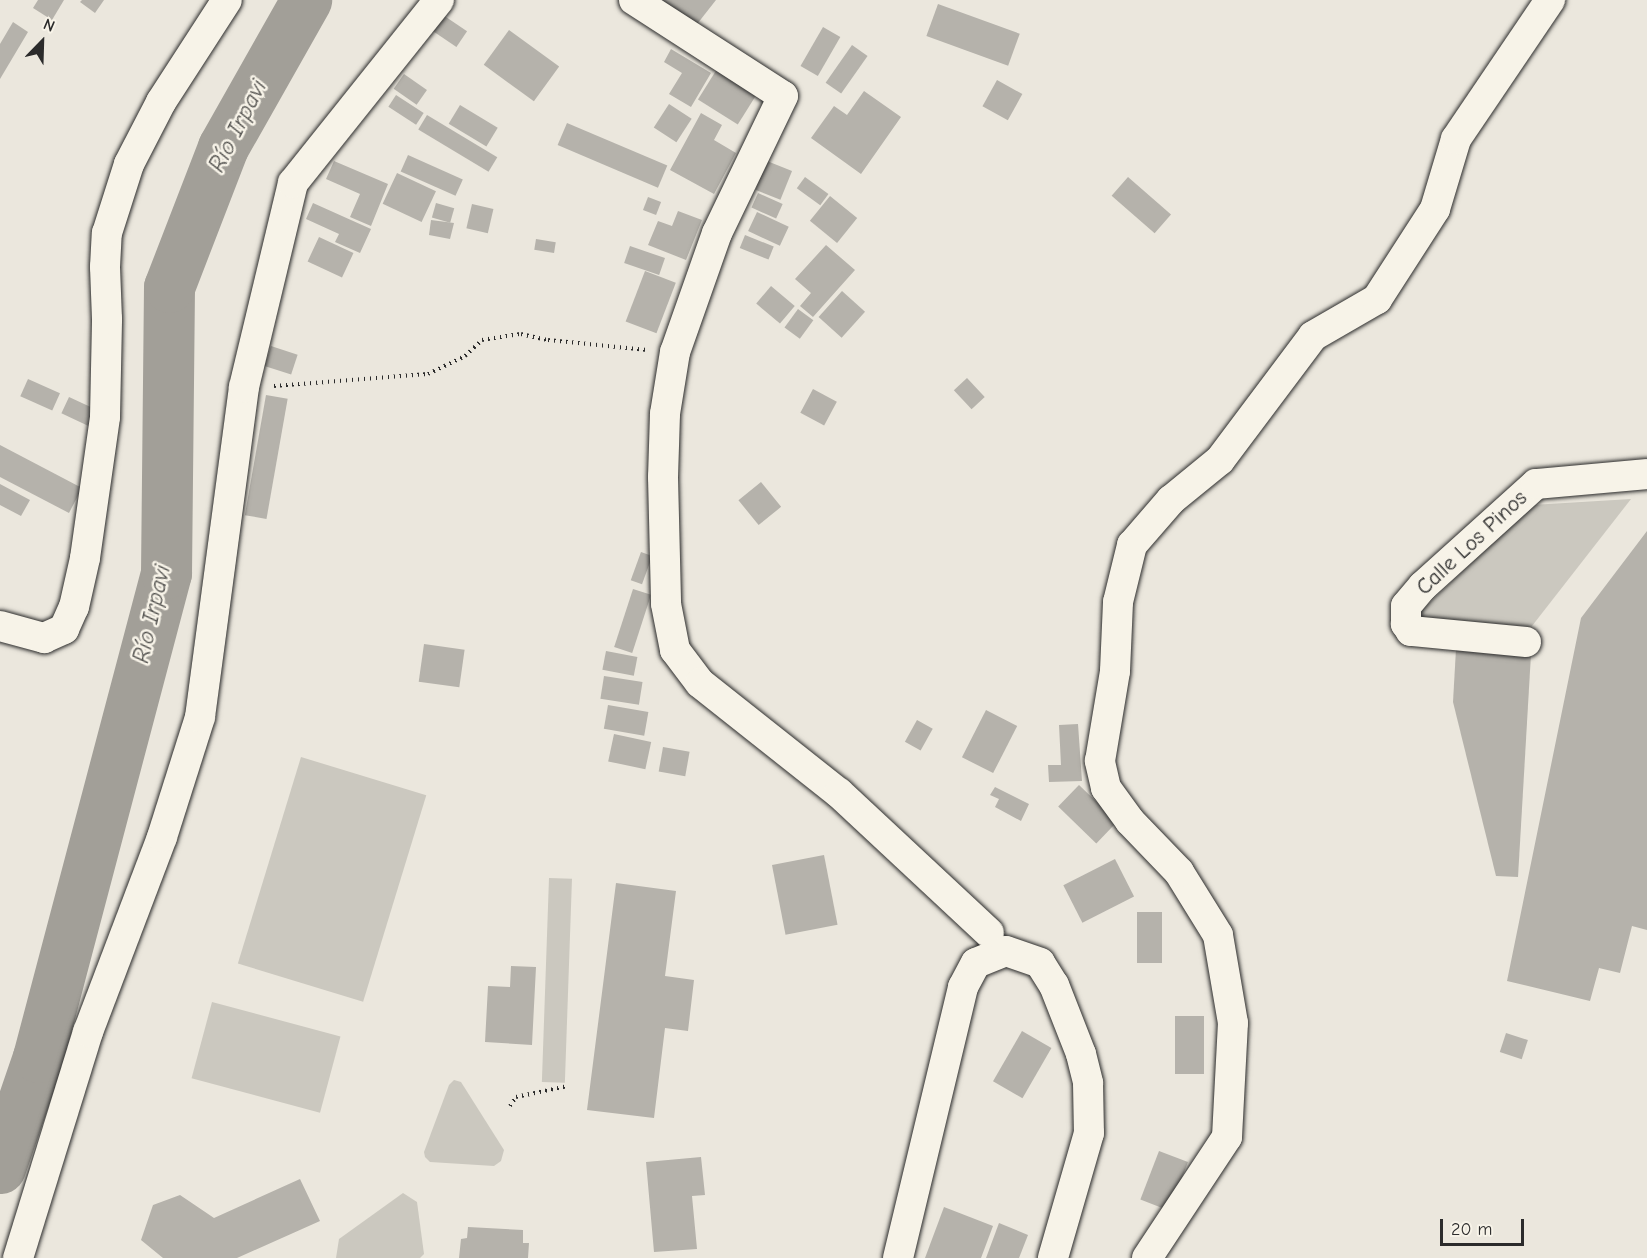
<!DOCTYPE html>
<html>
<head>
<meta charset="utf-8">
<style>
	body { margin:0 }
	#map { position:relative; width:1647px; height:1258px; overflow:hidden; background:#ebe7dd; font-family:"Comic Neue",sans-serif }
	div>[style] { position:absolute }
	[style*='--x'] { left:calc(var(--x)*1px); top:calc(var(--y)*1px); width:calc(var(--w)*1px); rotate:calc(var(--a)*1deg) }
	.green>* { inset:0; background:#cbc8bf; transform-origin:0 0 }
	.river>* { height:51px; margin:-25.5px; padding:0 25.5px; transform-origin:25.5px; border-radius:25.5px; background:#a29f98 }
	.building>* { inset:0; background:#b5b2ab; transform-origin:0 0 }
	.path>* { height:4px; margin-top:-2px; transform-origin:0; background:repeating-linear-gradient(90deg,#2b2b2b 0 1.5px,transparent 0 6px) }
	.roads { filter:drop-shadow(0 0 2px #2b2b2b) drop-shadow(0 0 2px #2b2b2b) }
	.minor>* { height:30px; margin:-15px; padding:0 15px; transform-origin:15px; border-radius:15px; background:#f7f3e8 }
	span { translate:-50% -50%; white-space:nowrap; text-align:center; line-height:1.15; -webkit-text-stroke:5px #f7f3e8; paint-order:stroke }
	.street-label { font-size:22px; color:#2b2b2b }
	.water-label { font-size:24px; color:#555451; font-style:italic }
	.north { position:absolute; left:12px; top:12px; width:60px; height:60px; -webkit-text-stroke:4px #f7f3e8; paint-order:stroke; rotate:23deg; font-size:16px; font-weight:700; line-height:24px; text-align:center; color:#2b2b2b }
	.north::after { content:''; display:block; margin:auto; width:21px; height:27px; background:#2b2b2b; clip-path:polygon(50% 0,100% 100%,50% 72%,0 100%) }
	.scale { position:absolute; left:1440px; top:1219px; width:84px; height:27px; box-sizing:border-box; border:3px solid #2b2b2b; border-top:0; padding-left:8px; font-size:18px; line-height:21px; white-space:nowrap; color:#2b2b2b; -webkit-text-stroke:4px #f7f3e8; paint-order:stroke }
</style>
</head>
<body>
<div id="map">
	<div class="green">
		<i style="clip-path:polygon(1631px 499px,1525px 635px,1428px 629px,1420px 612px,1532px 505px)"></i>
		<i style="left:301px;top:757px;width:131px;height:216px;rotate:17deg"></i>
		<i style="left:549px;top:878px;width:23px;height:204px;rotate:2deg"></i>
		<i style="left:212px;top:1002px;width:133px;height:79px;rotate:15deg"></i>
		<i style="clip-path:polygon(454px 1080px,461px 1082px,504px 1150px,501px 1161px,494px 1166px,430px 1162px,425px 1157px,424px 1152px,449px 1085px)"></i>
		<i style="clip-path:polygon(403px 1193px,417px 1202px,424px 1254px,420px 1258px,336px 1258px,339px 1239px)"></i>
	</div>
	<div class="river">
		<i style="--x:0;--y:1168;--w:117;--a:-71.1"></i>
		<i style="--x:38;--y:1057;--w:501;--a:-75.19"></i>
		<i style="--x:166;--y:573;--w:286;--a:-89.4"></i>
		<i style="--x:169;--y:287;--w:150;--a:-68.9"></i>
		<i style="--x:223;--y:147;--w:169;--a:-60.5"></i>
	</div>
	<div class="building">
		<i style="clip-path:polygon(38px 0,64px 0,52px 20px,33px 8px)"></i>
		<i style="clip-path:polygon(82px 0,104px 0,95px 13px,80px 2px)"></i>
		<i style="clip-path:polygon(658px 0,716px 0,694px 28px)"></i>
		<i style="left:938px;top:4px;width:87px;height:34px;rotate:20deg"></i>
		<i style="left:443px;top:15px;width:29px;height:19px;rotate:34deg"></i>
		<i style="clip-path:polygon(13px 22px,28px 32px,0 79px,0 44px)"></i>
		<i style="left:823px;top:27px;width:20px;height:45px;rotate:30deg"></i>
		<i style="left:509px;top:30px;width:62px;height:43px;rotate:36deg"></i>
		<i style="left:852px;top:45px;width:19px;height:46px;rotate:35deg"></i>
		<i style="clip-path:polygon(671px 49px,711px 73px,691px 107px,669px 94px,682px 73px,664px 62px)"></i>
		<i style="left:717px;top:69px;width:47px;height:36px;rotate:32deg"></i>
		<i style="left:404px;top:74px;width:28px;height:18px;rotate:35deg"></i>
		<i style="left:997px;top:80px;width:29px;height:30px;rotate:29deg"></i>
		<i style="clip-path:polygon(864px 91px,901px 117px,861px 174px,811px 138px,834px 106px,847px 115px)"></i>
		<i style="left:396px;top:95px;width:33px;height:14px;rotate:33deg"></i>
		<i style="left:669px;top:104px;width:27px;height:28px;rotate:33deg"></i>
		<i style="left:460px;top:105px;width:44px;height:22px;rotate:31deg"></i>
		<i style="clip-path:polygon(701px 113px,722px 125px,714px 140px,736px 153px,714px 194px,670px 170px)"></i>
		<i style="left:427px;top:115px;width:82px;height:17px;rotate:31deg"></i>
		<i style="left:567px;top:123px;width:109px;height:24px;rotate:23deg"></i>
		<i style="left:408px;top:155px;width:60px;height:18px;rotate:24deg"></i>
		<i style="clip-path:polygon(334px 161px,388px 184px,371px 226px,350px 217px,360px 194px,326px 179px)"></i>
		<i style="left:767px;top:161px;width:27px;height:31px;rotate:22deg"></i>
		<i style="left:397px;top:173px;width:43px;height:34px;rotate:25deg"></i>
		<i style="left:805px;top:177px;width:29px;height:14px;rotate:36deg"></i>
		<i style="left:1128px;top:177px;width:57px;height:25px;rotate:41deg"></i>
		<i style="left:758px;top:193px;width:27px;height:16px;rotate:24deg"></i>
		<i style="left:830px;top:196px;width:35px;height:32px;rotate:39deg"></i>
		<i style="left:648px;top:197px;width:14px;height:14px;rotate:21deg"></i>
		<i style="clip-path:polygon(313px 203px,371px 229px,360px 253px,335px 242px,339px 234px,306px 219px)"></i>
		<i style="left:436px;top:203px;width:19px;height:15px;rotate:16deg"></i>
		<i style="left:472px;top:204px;width:22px;height:25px;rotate:13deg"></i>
		<i style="clip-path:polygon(678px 211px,702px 220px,686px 260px,648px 245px,658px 221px,672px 226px)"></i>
		<i style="left:757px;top:212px;width:35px;height:21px;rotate:25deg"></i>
		<i style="clip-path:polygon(431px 220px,454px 223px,450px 239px,429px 235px)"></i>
		<i style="left:745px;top:235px;width:31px;height:14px;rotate:22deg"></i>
		<i style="left:319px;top:237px;width:38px;height:27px;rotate:25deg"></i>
		<i style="left:536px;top:239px;width:20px;height:11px;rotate:9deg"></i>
		<i style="clip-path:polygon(826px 245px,855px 270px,813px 317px,800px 306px,811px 293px,795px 279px)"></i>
		<i style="left:630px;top:246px;width:37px;height:18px;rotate:19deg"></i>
		<i style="left:645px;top:271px;width:33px;height:54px;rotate:21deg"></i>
		<i style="left:771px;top:286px;width:31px;height:23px;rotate:40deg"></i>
		<i style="left:842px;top:291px;width:31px;height:35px;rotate:42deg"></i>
		<i style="left:798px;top:309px;width:19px;height:23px;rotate:36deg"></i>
		<i style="left:271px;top:346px;width:28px;height:21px;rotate:18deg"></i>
		<i style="left:967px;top:378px;width:26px;height:18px;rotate:47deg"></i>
		<i style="left:28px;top:379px;width:35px;height:19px;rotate:24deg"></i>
		<i style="left:813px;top:389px;width:27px;height:27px;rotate:28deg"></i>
		<i style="left:266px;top:395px;width:22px;height:122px;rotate:10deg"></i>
		<i style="left:69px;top:397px;width:31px;height:18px;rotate:25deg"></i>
		<i style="clip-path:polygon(0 445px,82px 488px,69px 513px,0 477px)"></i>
		<i style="left:761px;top:482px;width:32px;height:29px;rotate:51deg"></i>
		<i style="clip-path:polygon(0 484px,30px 500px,21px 516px,0 505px)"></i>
		<i style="clip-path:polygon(1647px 531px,1647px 930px,1632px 926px,1620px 973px,1599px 968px,1590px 1001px,1507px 981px,1581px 618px)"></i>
		<i style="left:641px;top:552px;width:12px;height:30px;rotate:20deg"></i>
		<i style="left:633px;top:589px;width:19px;height:61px;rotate:18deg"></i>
		<i style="left:424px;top:644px;width:41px;height:38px;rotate:8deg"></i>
		<i style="clip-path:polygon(1456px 649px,1531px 654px,1518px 877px,1496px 876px,1453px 702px)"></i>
		<i style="left:606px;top:651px;width:32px;height:19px;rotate:11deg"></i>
		<i style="left:604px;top:676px;width:39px;height:23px;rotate:9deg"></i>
		<i style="left:608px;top:705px;width:41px;height:24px;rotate:10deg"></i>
		<i style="left:986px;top:710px;width:35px;height:53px;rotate:27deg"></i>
		<i style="left:917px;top:720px;width:18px;height:25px;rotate:29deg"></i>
		<i style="clip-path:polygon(1078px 724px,1082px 781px,1049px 782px,1048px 765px,1061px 765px,1059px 725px)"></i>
		<i style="left:614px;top:734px;width:38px;height:28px;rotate:12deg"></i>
		<i style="left:663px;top:747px;width:27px;height:25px;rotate:10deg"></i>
		<i style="left:1079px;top:785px;width:53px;height:30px;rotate:44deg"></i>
		<i style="clip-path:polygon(995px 787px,1029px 804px,1021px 821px,995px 807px,999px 799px,990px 795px)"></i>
		<i style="left:824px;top:855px;width:71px;height:53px;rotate:79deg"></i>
		<i style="left:1115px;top:859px;width:42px;height:58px;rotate:63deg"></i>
		<i style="clip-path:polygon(616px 883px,676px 891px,665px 976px,694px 980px,688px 1031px,665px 1028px,654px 1118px,587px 1110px)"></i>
		<i style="left:1137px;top:912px;width:25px;height:51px"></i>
		<i style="clip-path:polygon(511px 966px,536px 967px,532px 1045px,485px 1042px,488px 986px,510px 987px)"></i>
		<i style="left:1175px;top:1016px;width:29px;height:58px"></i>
		<i style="left:1022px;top:1031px;width:34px;height:58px;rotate:30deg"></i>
		<i style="left:1506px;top:1033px;width:23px;height:20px;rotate:18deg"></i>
		<i style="left:1159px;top:1151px;width:31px;height:52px;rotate:21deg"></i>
		<i style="clip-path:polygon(701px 1157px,705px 1195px,692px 1196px,697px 1249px,654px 1252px,646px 1162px)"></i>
		<i style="clip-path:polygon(300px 1179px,320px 1221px,237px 1258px,163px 1258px,141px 1240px,153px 1205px,180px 1195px,214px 1218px)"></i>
		<i style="clip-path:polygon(944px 1207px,993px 1226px,981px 1258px,925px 1258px)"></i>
		<i style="clip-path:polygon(999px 1223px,1028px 1235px,1019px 1258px,986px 1258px)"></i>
		<i style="clip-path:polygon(468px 1227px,523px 1230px,523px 1243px,529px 1243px,528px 1258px,459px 1258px,461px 1239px,467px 1238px)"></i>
	</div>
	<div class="path">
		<i style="--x:274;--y:386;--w:154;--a:-4.5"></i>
		<i style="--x:428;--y:374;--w:41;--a:-25.9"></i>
		<i style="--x:465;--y:356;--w:23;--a:-43"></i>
		<i style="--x:482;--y:340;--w:39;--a:-9"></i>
		<i style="--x:521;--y:334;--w:28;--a:13"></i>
		<i style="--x:548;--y:340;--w:100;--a:5.8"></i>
		<i style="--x:510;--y:1106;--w:11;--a:-56"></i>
		<i style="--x:516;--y:1097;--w:53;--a:-11.9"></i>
	</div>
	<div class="roads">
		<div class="minor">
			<i style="--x:634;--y:0;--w:177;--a:32.8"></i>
			<i style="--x:783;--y:96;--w:152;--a:115.7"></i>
			<i style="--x:717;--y:233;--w:126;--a:109.4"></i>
			<i style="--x:675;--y:352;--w:63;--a:99.2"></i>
			<i style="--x:665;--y:414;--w:63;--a:91.8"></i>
			<i style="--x:663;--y:477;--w:127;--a:88.6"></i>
			<i style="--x:666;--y:604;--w:47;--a:78.9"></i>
			<i style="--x:675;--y:650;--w:41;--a:52.9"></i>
			<i style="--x:700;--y:683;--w:177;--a:38.4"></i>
			<i style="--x:839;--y:793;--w:205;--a:43"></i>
			<i style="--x:0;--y:626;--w:46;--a:15.3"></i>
			<i style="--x:44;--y:638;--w:22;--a:-24"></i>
			<i style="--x:64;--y:629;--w:24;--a:-66"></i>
			<i style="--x:74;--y:607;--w:50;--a:-77.3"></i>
			<i style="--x:85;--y:558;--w:142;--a:-81.9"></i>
			<i style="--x:105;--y:417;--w:98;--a:-88.8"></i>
			<i style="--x:107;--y:319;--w:52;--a:-92.2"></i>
			<i style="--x:105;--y:267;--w:34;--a:-87"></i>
			<i style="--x:107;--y:233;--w:72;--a:-72.3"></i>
			<i style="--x:129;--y:164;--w:70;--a:-62.7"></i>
			<i style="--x:161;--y:102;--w:121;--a:-57.1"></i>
			<i style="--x:1526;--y:642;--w:116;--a:-174.5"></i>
			<i style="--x:1411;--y:631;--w:9;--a:-126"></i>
			<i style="--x:1406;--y:624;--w:18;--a:-90"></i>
			<i style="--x:1406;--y:606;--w:26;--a:-50"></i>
			<i style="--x:1423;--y:586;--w:152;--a:-42.1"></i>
			<i style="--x:1536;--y:484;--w:111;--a:-5.1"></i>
			<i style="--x:18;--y:1258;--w:237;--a:-72.8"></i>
			<i style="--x:88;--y:1032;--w:209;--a:-69.2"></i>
			<i style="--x:162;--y:837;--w:126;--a:-72.4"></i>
			<i style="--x:200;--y:717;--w:333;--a:-82.4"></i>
			<i style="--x:244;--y:387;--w:210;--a:-76.5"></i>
			<i style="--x:293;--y:183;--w:234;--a:-51.4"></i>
			<i style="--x:898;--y:1258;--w:279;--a:-76.5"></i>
			<i style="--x:963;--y:987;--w:27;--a:-62"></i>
			<i style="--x:976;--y:963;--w:32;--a:-22"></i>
			<i style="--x:1006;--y:951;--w:36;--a:19"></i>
			<i style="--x:1040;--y:963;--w:26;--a:58"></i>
			<i style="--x:1054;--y:985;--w:74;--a:68.6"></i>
			<i style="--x:1081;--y:1054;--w:30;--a:76"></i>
			<i style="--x:1088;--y:1083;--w:50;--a:88.9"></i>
			<i style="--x:1089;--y:1133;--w:130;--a:106.1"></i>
			<i style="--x:1147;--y:1258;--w:145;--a:-56.5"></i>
			<i style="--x:1227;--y:1137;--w:114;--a:-87"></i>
			<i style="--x:1233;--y:1023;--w:89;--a:-99.7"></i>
			<i style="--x:1218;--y:935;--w:74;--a:-121.8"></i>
			<i style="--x:1179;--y:872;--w:71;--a:-133.9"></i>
			<i style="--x:1130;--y:821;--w:41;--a:-126"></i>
			<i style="--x:1106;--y:788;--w:28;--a:-103"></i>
			<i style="--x:1100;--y:761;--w:91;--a:-80.5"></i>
			<i style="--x:1115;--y:671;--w:69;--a:-87.5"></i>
			<i style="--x:1118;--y:602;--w:59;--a:-76.2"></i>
			<i style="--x:1132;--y:545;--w:60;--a:-49.1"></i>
			<i style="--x:1171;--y:500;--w:63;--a:-39.2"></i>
			<i style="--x:1220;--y:460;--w:155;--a:-53.1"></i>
			<i style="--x:1313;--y:336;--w:74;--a:-30"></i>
			<i style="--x:1377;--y:299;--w:107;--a:-57.2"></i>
			<i style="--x:1435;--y:209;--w:73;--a:-73.3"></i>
			<i style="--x:1456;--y:139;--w:168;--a:-55.9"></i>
		</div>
	</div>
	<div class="street-label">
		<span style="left:1472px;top:543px;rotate:-43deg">Calle Los Pinos</span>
	</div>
	<div class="water-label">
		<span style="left:238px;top:126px;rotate:-63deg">Río Irpavi</span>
		<span style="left:152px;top:614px;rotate:-77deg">Río Irpavi</span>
	</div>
	<div class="north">N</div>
	<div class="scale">20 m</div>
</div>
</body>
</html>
